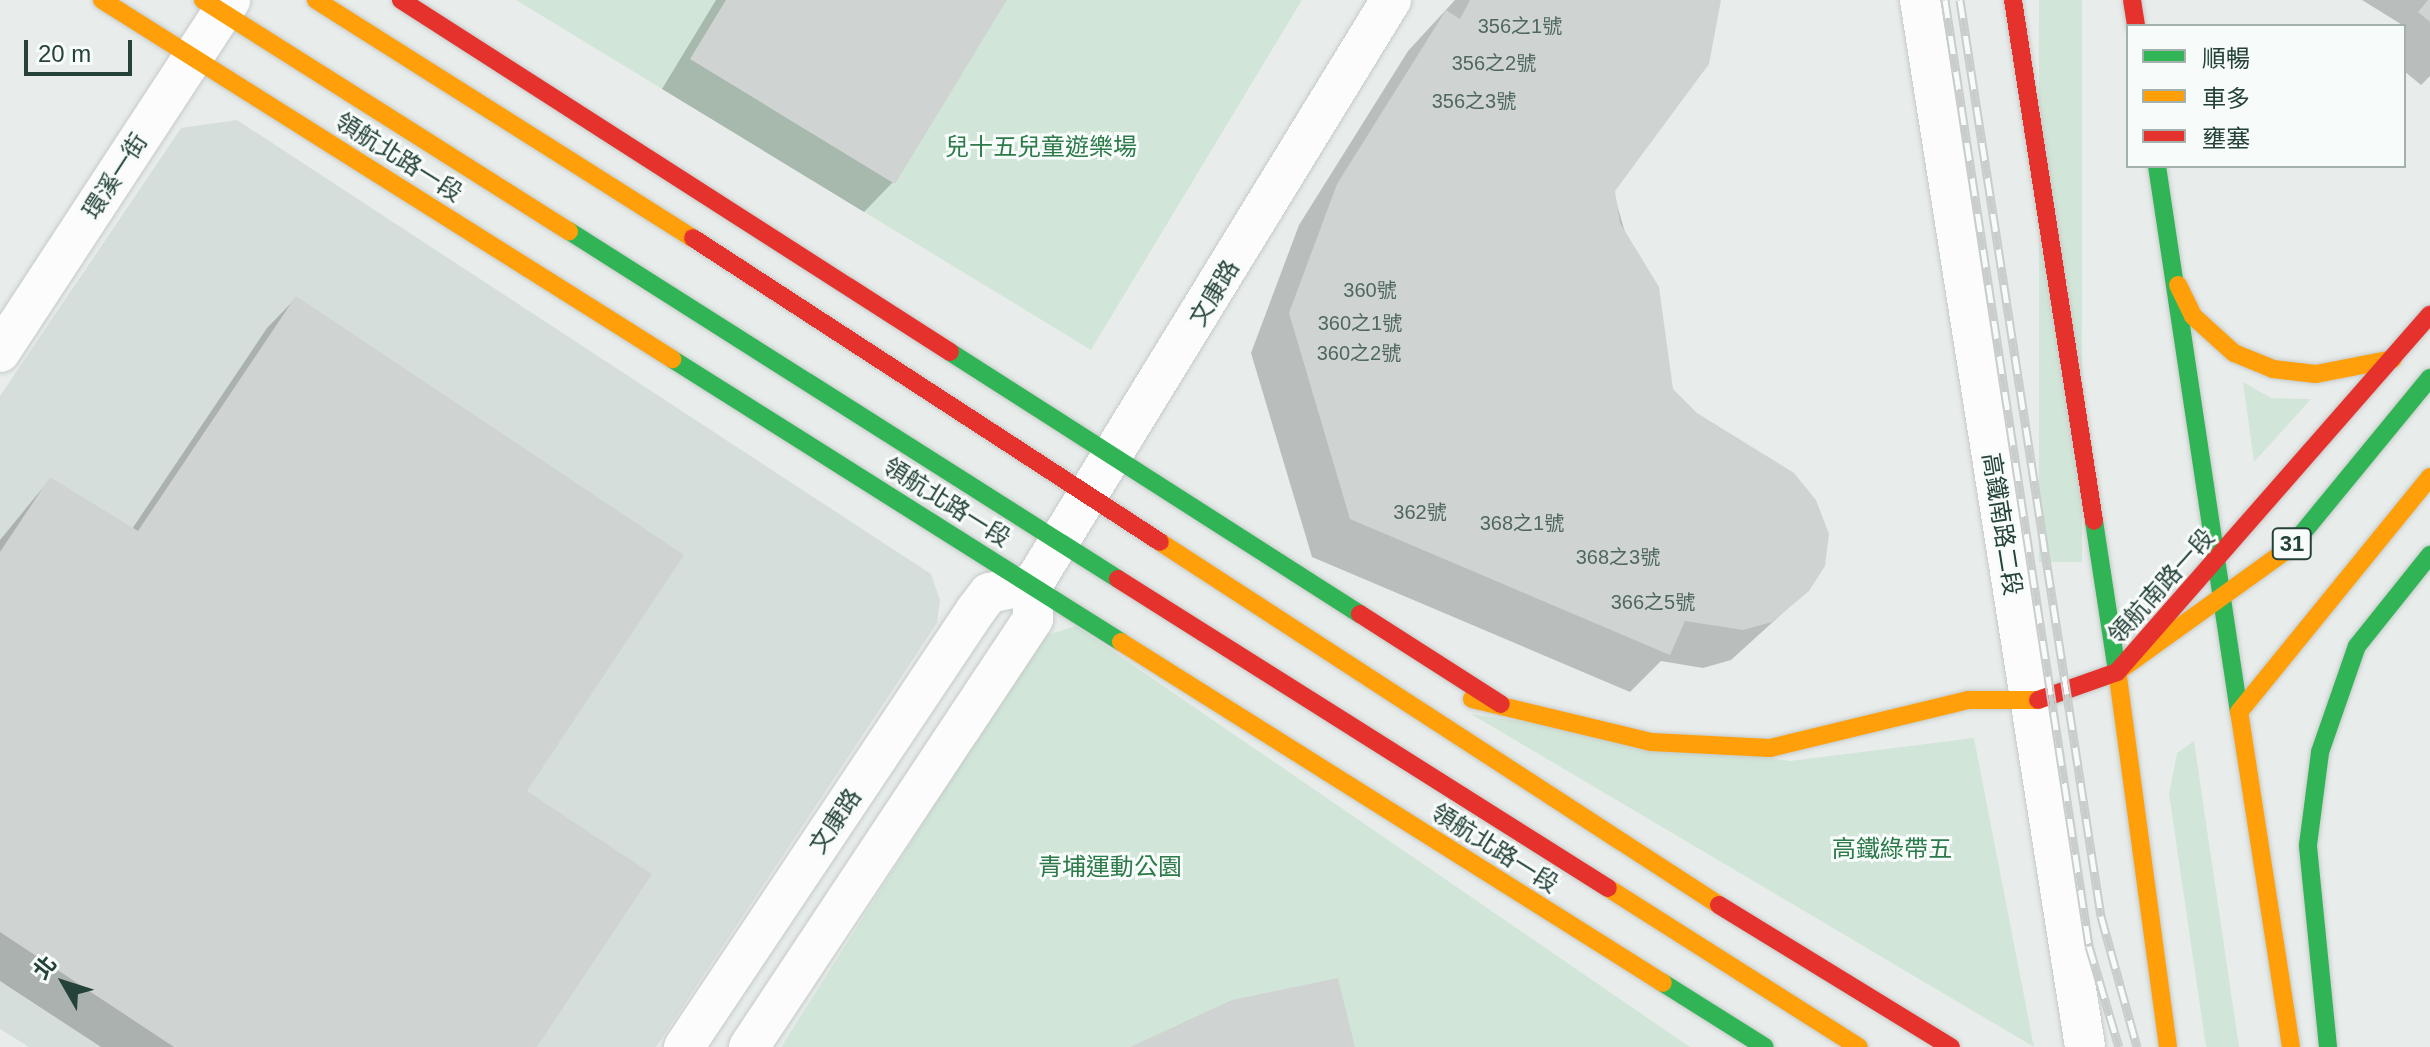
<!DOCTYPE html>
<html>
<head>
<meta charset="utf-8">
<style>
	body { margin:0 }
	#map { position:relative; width:2430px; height:1047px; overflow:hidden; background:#e8edeb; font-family:Helvetica,"Noto Sans TC",sans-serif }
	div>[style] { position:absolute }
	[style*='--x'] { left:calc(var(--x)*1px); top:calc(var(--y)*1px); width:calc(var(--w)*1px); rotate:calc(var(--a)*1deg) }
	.built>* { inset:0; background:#d6dedb }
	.green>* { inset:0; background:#d1e6d8; transform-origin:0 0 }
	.shadow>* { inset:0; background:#0003 }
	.building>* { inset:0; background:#cfd4d2 }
	.roads { filter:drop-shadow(0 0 2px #c5cac8) drop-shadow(0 0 2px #c5cac8) }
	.street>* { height:40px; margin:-20px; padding:0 20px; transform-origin:20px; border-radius:20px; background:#fcfcfc }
	.fast>* { height:18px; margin:-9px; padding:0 9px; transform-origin:9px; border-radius:9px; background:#30b455 }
	.slow>* { height:18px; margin:-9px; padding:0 9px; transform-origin:9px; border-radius:9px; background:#ff9f0a }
	.jam>* { height:18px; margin:-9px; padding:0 9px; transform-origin:9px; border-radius:9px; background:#e5322d }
	.rail>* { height:9px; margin-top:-4.5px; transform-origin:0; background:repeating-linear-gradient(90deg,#f7fbf9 0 18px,#c9cdcc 0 36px); box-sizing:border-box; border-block:2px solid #c9cdcc }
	span { translate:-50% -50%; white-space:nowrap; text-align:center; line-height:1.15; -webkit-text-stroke:6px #f7fbf9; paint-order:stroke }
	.number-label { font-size:20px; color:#506761 }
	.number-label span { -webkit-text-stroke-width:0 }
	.shield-label span { padding:2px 6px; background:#f7fbf9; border:2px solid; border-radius:6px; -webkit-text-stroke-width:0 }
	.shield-label { font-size:22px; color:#24423a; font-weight:700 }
	.park-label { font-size:24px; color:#2d7a4b }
	.street-label { font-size:24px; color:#24423a }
	.legend { position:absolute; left:2126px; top:24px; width:280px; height:144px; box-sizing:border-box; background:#f7fbf9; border:2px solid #a3b1ad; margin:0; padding:10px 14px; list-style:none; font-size:24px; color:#24423a }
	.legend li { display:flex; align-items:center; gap:16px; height:40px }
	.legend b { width:40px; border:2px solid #a3b1ad }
	.north { position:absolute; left:24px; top:943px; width:80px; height:80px; -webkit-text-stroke:6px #f7fbf9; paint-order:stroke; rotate:309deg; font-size:22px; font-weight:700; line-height:32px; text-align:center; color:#24423a }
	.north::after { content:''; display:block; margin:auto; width:28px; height:36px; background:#24423a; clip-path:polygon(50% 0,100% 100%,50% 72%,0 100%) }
	.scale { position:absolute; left:24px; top:40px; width:108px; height:36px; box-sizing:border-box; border:4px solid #24423a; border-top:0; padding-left:10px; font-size:24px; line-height:28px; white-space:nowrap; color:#24423a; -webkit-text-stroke:6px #f7fbf9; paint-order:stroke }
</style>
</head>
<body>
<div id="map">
	<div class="built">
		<i style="clip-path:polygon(237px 120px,931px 574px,940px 600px,937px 623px,656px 1047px,29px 1047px,0 1029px,0 396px,181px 128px)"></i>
	</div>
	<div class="green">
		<i style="clip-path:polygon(516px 0,1302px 0,1091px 350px)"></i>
		<i style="left:2039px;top:0;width:43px;height:562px"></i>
		<i style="clip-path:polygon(2243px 382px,2271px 398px,2311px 399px,2254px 462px)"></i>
		<i style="clip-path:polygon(1076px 626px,1690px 1047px,781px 1047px,1041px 637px)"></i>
		<i style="clip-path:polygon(1471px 714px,1790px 761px,1974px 738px,2034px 1047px)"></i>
		<i style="clip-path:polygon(2194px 741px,2239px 1047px,2206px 1047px,2169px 794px,2177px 753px)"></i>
	</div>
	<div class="shadow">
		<i style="clip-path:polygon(716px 0,1004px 0,893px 182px,864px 212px,662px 89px)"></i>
		<i style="clip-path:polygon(1455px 0,1718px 0,1613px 191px,1671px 390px,1808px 590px,1731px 660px,1703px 668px,1661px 661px,1630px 692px,1312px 557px,1251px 353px,1299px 225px,1408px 51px)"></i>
		<i style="clip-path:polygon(2362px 0,2430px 0,2430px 76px,2421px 85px,2404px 71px,2404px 26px)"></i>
		<i style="clip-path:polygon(296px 298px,524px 791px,535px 1047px,101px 1047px,0 981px,0 540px,50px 479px,132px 529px,267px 328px)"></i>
	</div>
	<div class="building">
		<i style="clip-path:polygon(726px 0,1007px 0,895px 184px,690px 59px)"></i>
		<i style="clip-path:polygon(1470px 0,1721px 0,1709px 64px,1615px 191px,1620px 223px,1659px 287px,1673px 389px,1697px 413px,1794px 473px,1816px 500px,1829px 534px,1825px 566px,1809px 591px,1772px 622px,1743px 630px,1685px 621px,1670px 655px,1350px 519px,1289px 313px,1337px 184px,1446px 10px,1460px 19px)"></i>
		<i style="clip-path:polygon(2428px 0,2430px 0,2430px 22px,2418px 12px)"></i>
		<i style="clip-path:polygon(296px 296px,684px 555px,527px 791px,652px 874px,537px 1047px,174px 1047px,0 932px,0 552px,50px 477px,138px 531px)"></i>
		<i style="clip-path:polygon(1338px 978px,1355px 1047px,1130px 1047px,1232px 1000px)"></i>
	</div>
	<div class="roads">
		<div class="street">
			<i style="--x:1920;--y:0;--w:1060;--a:81.04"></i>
			<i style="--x:0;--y:352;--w:420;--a:-56.8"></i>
			<i style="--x:684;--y:1047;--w:526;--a:-56.25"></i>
			<i style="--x:976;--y:610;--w:21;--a:-53"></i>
			<i style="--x:989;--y:593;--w:45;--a:-11.6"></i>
			<i style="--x:749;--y:1047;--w:514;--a:-56.43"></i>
			<i style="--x:1033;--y:619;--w:35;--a:-90"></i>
			<i style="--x:1033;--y:584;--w:685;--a:-58.49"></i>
		</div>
		<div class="fast">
			<i style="--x:2157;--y:166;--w:552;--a:81.46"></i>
			<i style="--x:569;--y:231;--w:650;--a:32.37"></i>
			<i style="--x:950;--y:352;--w:487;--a:32.6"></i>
			<i style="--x:672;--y:359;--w:531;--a:32.22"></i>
			<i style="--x:2094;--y:521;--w:153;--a:81.3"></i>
			<i style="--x:2291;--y:547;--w:219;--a:-50.6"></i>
			<i style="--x:1663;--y:983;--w:120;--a:32.1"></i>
			<i style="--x:2328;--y:1047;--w:203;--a:-95.7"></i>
			<i style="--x:2308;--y:845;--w:94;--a:-82.6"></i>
			<i style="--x:2320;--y:752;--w:112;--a:-70.8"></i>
			<i style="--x:2357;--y:646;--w:117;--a:-51.3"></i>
		</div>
		<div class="slow">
			<i style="--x:102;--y:0;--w:674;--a:32.2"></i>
			<i style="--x:203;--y:0;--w:433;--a:32.3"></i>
			<i style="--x:316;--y:0;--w:446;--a:32.3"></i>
			<i style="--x:2178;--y:285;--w:34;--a:64"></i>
			<i style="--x:2193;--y:316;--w:55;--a:42.1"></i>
			<i style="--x:2234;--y:353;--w:42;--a:22.3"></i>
			<i style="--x:2273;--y:369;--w:43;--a:6.6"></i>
			<i style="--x:2316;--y:374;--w:78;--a:-11"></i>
			<i style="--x:1160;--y:542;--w:667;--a:33"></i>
			<i style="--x:1121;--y:642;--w:640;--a:32.18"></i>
			<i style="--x:1472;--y:699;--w:184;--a:13.5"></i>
			<i style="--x:1651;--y:742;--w:119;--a:2.9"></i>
			<i style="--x:1770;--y:748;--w:205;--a:-13.6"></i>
			<i style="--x:1969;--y:700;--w:69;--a:0"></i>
			<i style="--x:1608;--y:888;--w:297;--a:32.4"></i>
			<i style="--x:2168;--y:1047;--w:378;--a:-97.7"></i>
			<i style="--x:2117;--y:672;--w:214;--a:-35.7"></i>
			<i style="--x:2291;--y:1047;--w:339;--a:-98.8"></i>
			<i style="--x:2239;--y:712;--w:303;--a:-50.9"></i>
		</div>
		<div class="jam">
			<i style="--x:401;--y:0;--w:652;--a:32.67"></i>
			<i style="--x:2013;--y:0;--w:527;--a:81.16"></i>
			<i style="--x:2132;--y:0;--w:26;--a:81"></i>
			<i style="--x:693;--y:238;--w:557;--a:33.06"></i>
			<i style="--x:1118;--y:579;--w:579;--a:32.24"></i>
			<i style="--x:1360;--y:614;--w:167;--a:32.6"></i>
			<i style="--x:2038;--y:700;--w:84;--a:-19.5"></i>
			<i style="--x:2117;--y:672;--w:475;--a:-48.8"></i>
			<i style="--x:1719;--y:905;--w:272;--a:31.5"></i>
		</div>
	</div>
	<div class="rail">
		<i style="--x:1945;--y:0;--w:957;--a:81.34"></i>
		<i style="--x:2089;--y:946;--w:105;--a:73.5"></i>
		<i style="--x:1960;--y:0;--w:927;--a:81.25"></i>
		<i style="--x:2101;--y:916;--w:136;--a:74.6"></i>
	</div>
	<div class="number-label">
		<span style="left:1520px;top:26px">356之1號</span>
		<span style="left:1494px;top:63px">356之2號</span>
		<span style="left:1474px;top:101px">356之3號</span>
		<span style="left:1370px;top:290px">360號</span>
		<span style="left:1360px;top:323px">360之1號</span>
		<span style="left:1359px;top:353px">360之2號</span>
		<span style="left:1420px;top:512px">362號</span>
		<span style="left:1522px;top:523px">368之1號</span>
		<span style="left:1618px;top:557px">368之3號</span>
		<span style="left:1653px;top:602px">366之5號</span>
	</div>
	<div class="shield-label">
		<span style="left:2292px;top:544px">31</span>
	</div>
	<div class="park-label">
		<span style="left:1041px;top:147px">兒十五兒童遊樂場</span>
		<span style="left:1892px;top:849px">高鐵綠帶五</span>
		<span style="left:1110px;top:867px">青埔運動公園</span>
	</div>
	<div class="street-label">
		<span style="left:399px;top:157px;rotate:32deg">領航北路一段</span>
		<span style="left:115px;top:176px;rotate:-57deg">環溪一街</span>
		<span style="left:1214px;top:293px;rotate:-59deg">文康路</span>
		<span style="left:947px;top:502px;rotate:32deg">領航北路一段</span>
		<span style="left:2002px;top:524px;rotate:81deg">高鐵南路二段</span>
		<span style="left:2161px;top:586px;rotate:-48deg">領航南路一段</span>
		<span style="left:835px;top:821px;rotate:-56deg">文康路</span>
		<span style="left:1495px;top:848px;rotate:32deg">領航北路一段</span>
	</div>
	<ul class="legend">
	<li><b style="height:10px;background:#30b455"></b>順暢</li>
	<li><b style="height:10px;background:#ff9f0a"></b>車多</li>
	<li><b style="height:10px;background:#e5322d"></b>壅塞</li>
	</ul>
	<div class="north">北</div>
	<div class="scale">20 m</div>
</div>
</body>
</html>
